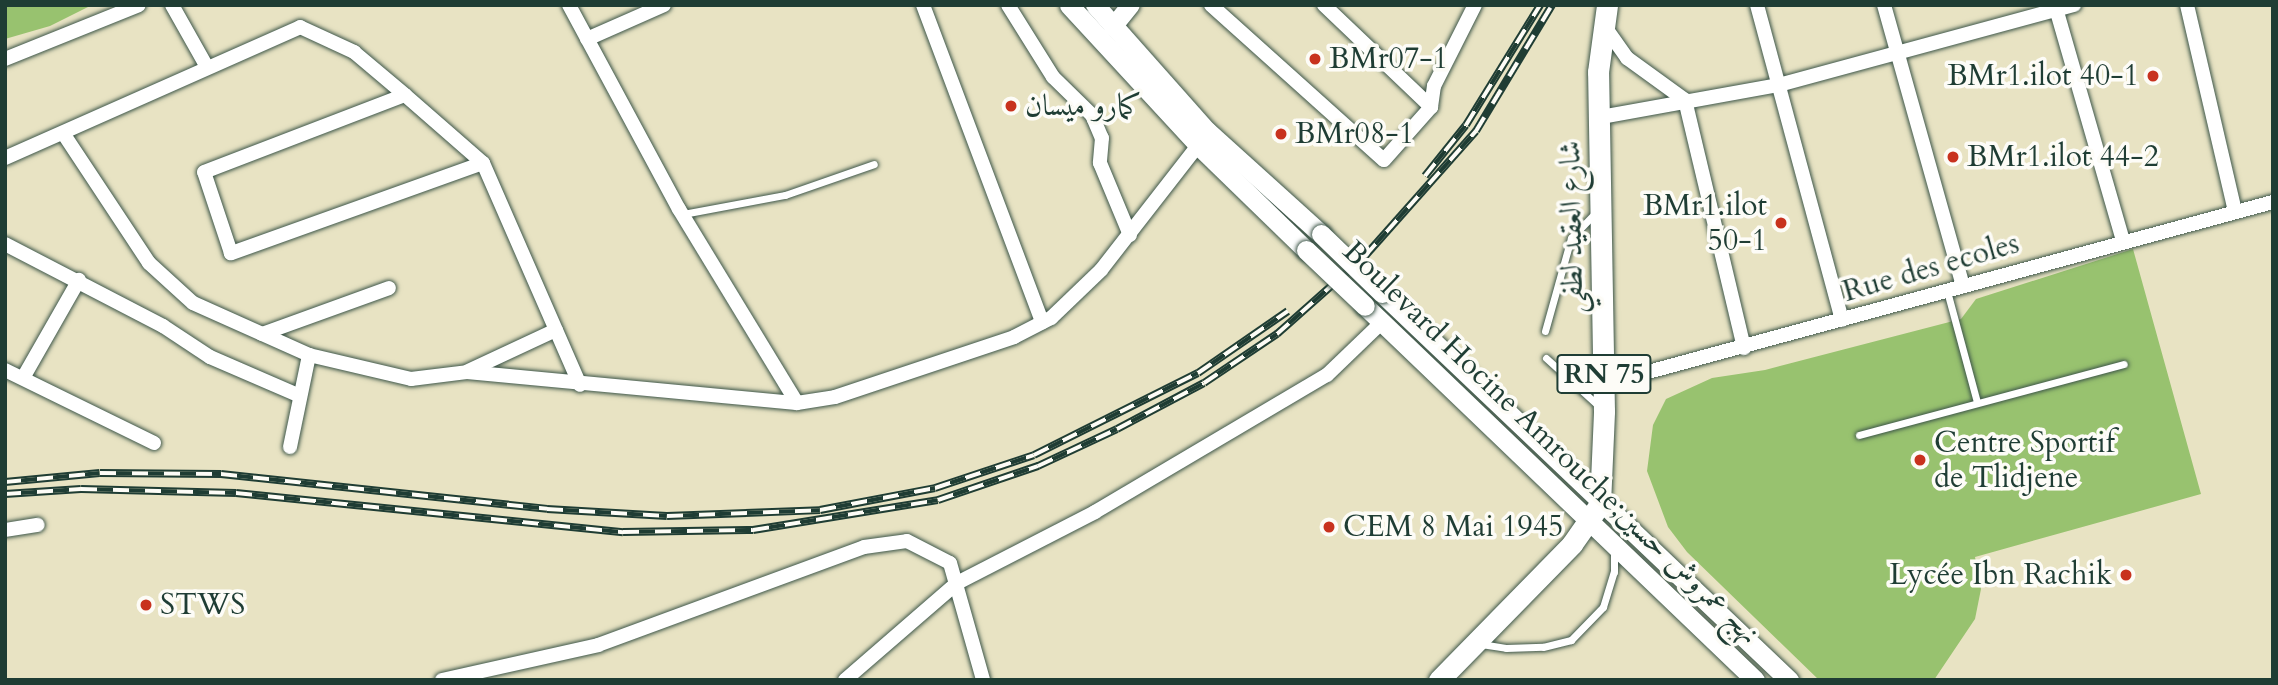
<!DOCTYPE html>
<html>
<head>
<meta charset="utf-8">
<style>
	body { margin:0 }
	#map { position:relative; width:2278px; height:685px; overflow:hidden; background:#e8e3c3; font-family:Cardo,Amiri,serif }
	div>[style] { position:absolute }
	[style*='--x'] { left:calc(var(--x)*1px); top:calc(var(--y)*1px); width:calc(var(--w)*1px); rotate:calc(var(--a)*1deg) }
	.green>* { inset:0; background:#98c26f }
	.roads { filter:drop-shadow(0 0 2px #3d5649) drop-shadow(0 0 2px #3d5649) }
	.service>* { height:7px; margin:-3.5px; padding:0 3.5px; transform-origin:3.5px; border-radius:3.5px; background:#fff }
	.minor>* { height:14px; margin:-7px; padding:0 7px; transform-origin:7px; border-radius:7px; background:#fff }
	.tertiary>* { height:18px; margin:-9px; padding:0 9px; transform-origin:9px; border-radius:9px; background:#fff }
	.secondary>* { height:19px; margin:-9.5px; padding:0 9.5px; transform-origin:9.5px; border-radius:9.5px; background:#fff }
	.primary>* { height:21px; margin:-10.5px; padding:0 10.5px; transform-origin:10.5px; border-radius:10.5px; background:#fff }
	.rail>* { height:8px; margin-top:-4px; transform-origin:0; background:repeating-linear-gradient(90deg,#fdfcf7 0 16px,#1f3d34 0 32px); box-sizing:border-box; border-block:2px solid #1f3d34 }
	.bridges { filter:drop-shadow(0 0 2px #3d5649) drop-shadow(0 0 2px #3d5649) }
	.secondary-bridge>* { height:19px; margin:-9.5px; padding:0 9.5px; transform-origin:9.5px; border-radius:9.5px; background:#fff }
	.dots>* { width:19px; height:19px; translate:-50% -50%; box-sizing:border-box; border:4px solid #fdfcf7; border-radius:50% }
	span { translate:-50% -50%; white-space:nowrap; text-align:center; line-height:1.15; -webkit-text-stroke:7px #fdfcf7; paint-order:stroke }
	.shield-label span { padding:2px 5px; background:#fdfcf7; border:2px solid; border-radius:5px; -webkit-text-stroke-width:0 }
	.shield-label { font-size:28px; color:#1f3d34; font-weight:700 }
	.poi-label { font-size:30px; color:#1f3d34 }
	.left { translate:0 -50%; text-align:left }
	.right { translate:-100% -50%; text-align:right }
	.street-label { font-size:30px; color:#1f3d34 }
	.frame { position:absolute; inset:0; border:7px solid #1f3d34; pointer-events:none }
</style>
</head>
<body>
<div id="map">
	<div class="green">
		<i style="clip-path:polygon(5px 5px,92px 5px,50px 26px,5px 39px)"></i>
		<i style="clip-path:polygon(2133px 249px,2201px 494px,1975px 557px,1981px 589px,1975px 619px,1934px 680px,1819px 680px,1687px 552px,1668px 527px,1647px 471px,1653px 425px,1666px 399px,1712px 378px,1765px 370px,1961px 319px,1976px 299px)"></i>
	</div>
	<div class="roads">
		<div class="service">
			<i style="--x:683;--y:214;--w:104;--a:-10.6"></i>
			<i style="--x:785;--y:195;--w:94;--a:-19.2"></i>
			<i style="--x:1947;--y:291;--w:115;--a:74.9"></i>
			<i style="--x:1545;--y:331;--w:97;--a:-74.4"></i>
			<i style="--x:1571;--y:238;--w:35;--a:-46"></i>
			<i style="--x:1546;--y:358;--w:73;--a:42.2"></i>
			<i style="--x:1859;--y:435;--w:274;--a:-15"></i>
			<i style="--x:1481;--y:644;--w:25;--a:9"></i>
			<i style="--x:1506;--y:648;--w:37;--a:-2"></i>
			<i style="--x:1543;--y:647;--w:29;--a:-14"></i>
			<i style="--x:1571;--y:640;--w:46;--a:-45.9"></i>
			<i style="--x:1603;--y:607;--w:37;--a:-73"></i>
			<i style="--x:1614;--y:572;--w:21;--a:-90"></i>
		</div>
		<div class="minor">
			<i style="--x:172;--y:5;--w:71;--a:60.6"></i>
			<i style="--x:569;--y:5;--w:232;--a:61.7"></i>
			<i style="--x:679;--y:209;--w:227;--a:58.7"></i>
			<i style="--x:923;--y:5;--w:339;--a:69.4"></i>
			<i style="--x:1008;--y:5;--w:85;--a:58"></i>
			<i style="--x:1053;--y:77;--w:54;--a:44.3"></i>
			<i style="--x:1092;--y:115;--w:25;--a:67"></i>
			<i style="--x:1102;--y:138;--w:25;--a:95"></i>
			<i style="--x:1100;--y:163;--w:78;--a:67.4"></i>
			<i style="--x:1211;--y:5;--w:232;--a:41.9"></i>
			<i style="--x:1384;--y:160;--w:71;--a:-48.4"></i>
			<i style="--x:1431;--y:107;--w:21;--a:-82"></i>
			<i style="--x:1434;--y:86;--w:91;--a:-63.2"></i>
			<i style="--x:1324;--y:5;--w:148;--a:43.6"></i>
			<i style="--x:1757;--y:5;--w:326;--a:74.9"></i>
			<i style="--x:1884;--y:5;--w:292;--a:74.3"></i>
			<i style="--x:2055;--y:5;--w:246;--a:73.9"></i>
			<i style="--x:2187;--y:5;--w:212;--a:76.9"></i>
			<i style="--x:1603;--y:24;--w:42;--a:54.8"></i>
			<i style="--x:1627;--y:58;--w:72;--a:35.9"></i>
			<i style="--x:1685;--y:100;--w:255;--a:76.6"></i>
			<i style="--x:587;--y:39;--w:84;--a:-23.8"></i>
			<i style="--x:5;--y:59;--w:144;--a:-21.9"></i>
			<i style="--x:1601;--y:117;--w:181;--a:-10.2"></i>
			<i style="--x:1779;--y:85;--w:306;--a:-15.2"></i>
			<i style="--x:63;--y:133;--w:156;--a:56.5"></i>
			<i style="--x:149;--y:263;--w:59;--a:42.3"></i>
			<i style="--x:193;--y:303;--w:127;--a:24.1"></i>
			<i style="--x:309;--y:355;--w:105;--a:13.2"></i>
			<i style="--x:411;--y:379;--w:56;--a:-7.1"></i>
			<i style="--x:467;--y:372;--w:331;--a:5.4"></i>
			<i style="--x:797;--y:403;--w:38;--a:-9"></i>
			<i style="--x:835;--y:397;--w:189;--a:-18.5"></i>
			<i style="--x:1014;--y:337;--w:42;--a:-27.2"></i>
			<i style="--x:1051;--y:318;--w:69;--a:-43.8"></i>
			<i style="--x:1101;--y:270;--w:166;--a:-52.1"></i>
			<i style="--x:5;--y:158;--w:323;--a:-23.9"></i>
			<i style="--x:300;--y:27;--w:60;--a:24.8"></i>
			<i style="--x:354;--y:52;--w:67;--a:40.1"></i>
			<i style="--x:483;--y:163;--w:268;--a:160.3"></i>
			<i style="--x:231;--y:253;--w:85;--a:-108.4"></i>
			<i style="--x:204;--y:172;--w:215;--a:-21"></i>
			<i style="--x:405;--y:95;--w:103;--a:41.1"></i>
			<i style="--x:483;--y:163;--w:242;--a:66.4"></i>
			<i style="--x:5;--y:244;--w:178;--a:27.4"></i>
			<i style="--x:163;--y:326;--w:56;--a:33.4"></i>
			<i style="--x:210;--y:357;--w:96;--a:23.4"></i>
			<i style="--x:262;--y:334;--w:135;--a:-19.9"></i>
			<i style="--x:5;--y:370;--w:166;--a:26.1"></i>
			<i style="--x:468;--y:371;--w:97;--a:-25"></i>
			<i style="--x:23;--y:378;--w:113;--a:-60.3"></i>
			<i style="--x:1604;--y:384;--w:693;--a:-15.22"></i>
			<i style="--x:290;--y:447;--w:94;--a:-78.3"></i>
			<i style="--x:5;--y:530;--w:33;--a:-9"></i>
			<i style="--x:442;--y:680;--w:160;--a:-12.6"></i>
			<i style="--x:598;--y:645;--w:283;--a:-20.2"></i>
			<i style="--x:864;--y:547;--w:43;--a:-7.9"></i>
			<i style="--x:907;--y:541;--w:48;--a:27.1"></i>
			<i style="--x:950;--y:563;--w:122;--a:74.2"></i>
			<i style="--x:845;--y:680;--w:148;--a:-40.9"></i>
			<i style="--x:957;--y:583;--w:155;--a:-27.2"></i>
			<i style="--x:1095;--y:512;--w:269;--a:-30.6"></i>
			<i style="--x:1327;--y:375;--w:76;--a:-43.9"></i>
		</div>
		<div class="tertiary">
			<i style="--x:1113;--y:27;--w:28;--a:-51"></i>
		</div>
		<div class="secondary">
			<i style="--x:1069;--y:5;--w:192;--a:47.3"></i>
			<i style="--x:1199;--y:146;--w:149;--a:44.2"></i>
			<i style="--x:1095;--y:5;--w:169;--a:48.4"></i>
			<i style="--x:1207;--y:131;--w:154;--a:42.1"></i>
			<i style="--x:1382;--y:293;--w:562;--a:43.56"></i>
			<i style="--x:1365;--y:306;--w:540;--a:43.8"></i>
		</div>
		<div class="primary">
			<i style="--x:1439;--y:680;--w:190;--a:-45.6"></i>
			<i style="--x:1572;--y:544;--w:49;--a:-55"></i>
			<i style="--x:1600;--y:504;--w:93;--a:-87.5"></i>
			<i style="--x:1604;--y:411;--w:339;--a:-91"></i>
			<i style="--x:1598;--y:72;--w:68;--a:-82.3"></i>
		</div>
	</div>
	<div class="rail">
		<i style="--x:1425;--y:176;--w:65;--a:-51.2"></i>
		<i style="--x:1466;--y:125;--w:141;--a:-58.3"></i>
		<i style="--x:5;--y:482;--w:95;--a:-5.4"></i>
		<i style="--x:100;--y:473;--w:121;--a:0.5"></i>
		<i style="--x:221;--y:474;--w:328;--a:6.1"></i>
		<i style="--x:547;--y:509;--w:120;--a:3.3"></i>
		<i style="--x:667;--y:516;--w:153;--a:-2.2"></i>
		<i style="--x:820;--y:510;--w:117;--a:-10.8"></i>
		<i style="--x:935;--y:488;--w:104;--a:-18.4"></i>
		<i style="--x:1034;--y:455;--w:183;--a:-26.6"></i>
		<i style="--x:1198;--y:373;--w:109;--a:-34.6"></i>
		<i style="--x:5;--y:494;--w:76;--a:-3.8"></i>
		<i style="--x:81;--y:489;--w:155;--a:1.5"></i>
		<i style="--x:236;--y:493;--w:389;--a:5.8"></i>
		<i style="--x:623;--y:532;--w:130;--a:-0.9"></i>
		<i style="--x:753;--y:530;--w:187;--a:-9.2"></i>
		<i style="--x:938;--y:500;--w:106;--a:-18.8"></i>
		<i style="--x:1038;--y:466;--w:87;--a:-25.1"></i>
		<i style="--x:1117;--y:429;--w:98;--a:-27.9"></i>
		<i style="--x:1204;--y:383;--w:88;--a:-33.9"></i>
		<i style="--x:1277;--y:334;--w:118;--a:-41.6"></i>
		<i style="--x:1365;--y:256;--w:167;--a:-48.4"></i>
		<i style="--x:1476;--y:131;--w:147;--a:-58.9"></i>
	</div>
	<div class="bridges">
		<div class="secondary-bridge">
			<i style="--x:1321;--y:234;--w:85;--a:44"></i>
			<i style="--x:1306;--y:250;--w:81;--a:43.5"></i>
		</div>
	</div>
	<div class="dots">
		<i style="left:1315px;top:59px;background:#c8321e"></i>
		<i style="left:2153px;top:76px;background:#c8321e"></i>
		<i style="left:1011px;top:106px;background:#c8321e"></i>
		<i style="left:1281px;top:134px;background:#c8321e"></i>
		<i style="left:1953px;top:157px;background:#c8321e"></i>
		<i style="left:1781px;top:223px;background:#c8321e"></i>
		<i style="left:1920px;top:460px;background:#c8321e"></i>
		<i style="left:1329px;top:527px;background:#c8321e"></i>
		<i style="left:2126px;top:575px;background:#c8321e"></i>
		<i style="left:146px;top:605px;background:#c8321e"></i>
	</div>
	<div class="shield-label">
		<span style="left:1604px;top:374px">RN 75</span>
	</div>
	<div class="poi-label">
		<span class="left" style="left:1329px;top:59px">BMr07-1</span>
		<span class="right" style="left:2139px;top:76px">BMr1.ilot 40-1</span>
		<span class="left" style="left:1025px;top:106px">كمارو ميسان</span>
		<span class="left" style="left:1295px;top:134px">BMr08-1</span>
		<span class="left" style="left:1967px;top:157px">BMr1.ilot 44-2</span>
		<span class="right" style="left:1767px;top:223px">BMr1.ilot<br>50-1</span>
		<span class="left" style="left:1934px;top:460px">Centre Sportif<br>de Tlidjene</span>
		<span class="left" style="left:1343px;top:527px">CEM 8 Mai 1945</span>
		<span class="right" style="left:2112px;top:575px">Lycée Ibn Rachik</span>
		<span class="left" style="left:160px;top:605px">STWS</span>
	</div>
	<div class="street-label">
		<span style="left:1572px;top:227px;rotate:-91deg">شارع العقيد لطفي</span>
		<span style="left:1931px;top:268px;rotate:-16deg">Rue des ecoles</span>
		<span style="left:1551px;top:443px;rotate:44deg">Boulevard Hocine Amrouche;نهج عمروش حسين</span>
	</div>
	<div class="frame"></div>
</div>
</body>
</html>
